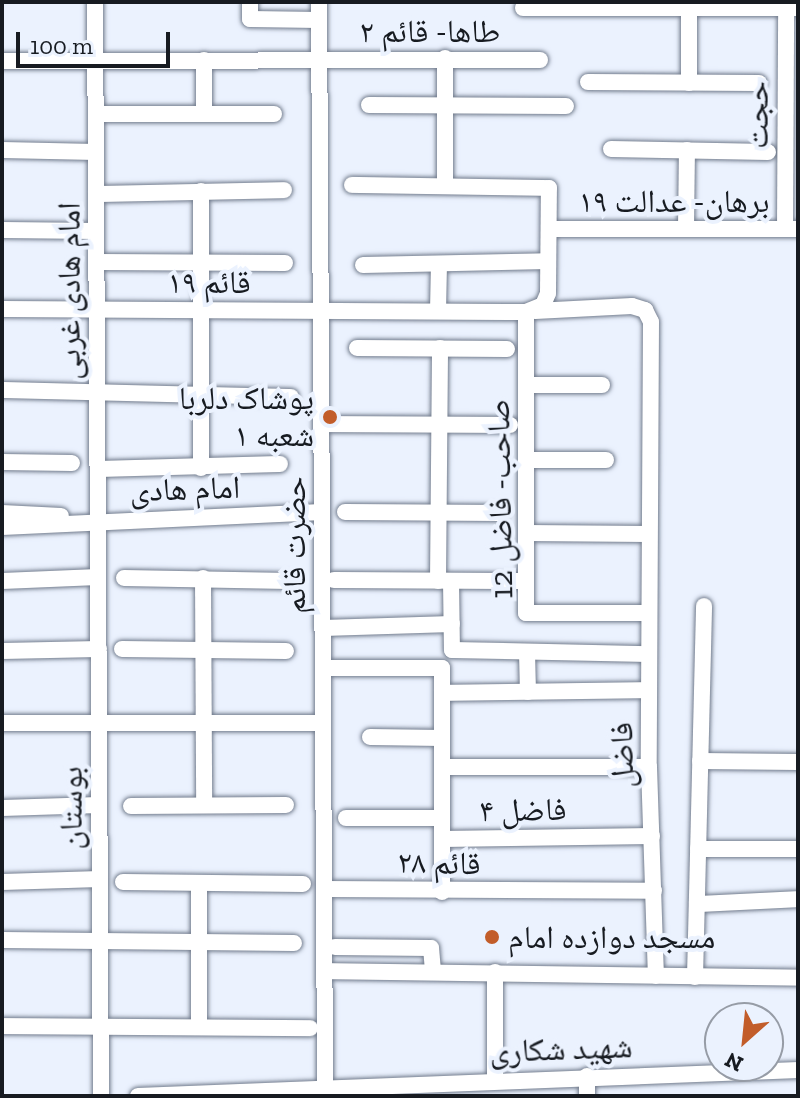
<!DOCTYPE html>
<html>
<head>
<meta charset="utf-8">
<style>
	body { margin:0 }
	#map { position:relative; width:800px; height:1098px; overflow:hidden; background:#ebf2fe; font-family:"Zilla Slab","Noto Naskh Arabic",serif }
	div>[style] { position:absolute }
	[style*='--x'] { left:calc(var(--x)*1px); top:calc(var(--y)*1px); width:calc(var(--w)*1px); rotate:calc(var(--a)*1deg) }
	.roads { filter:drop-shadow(0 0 2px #727c8d) drop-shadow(0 0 2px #727c8d) }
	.minor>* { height:16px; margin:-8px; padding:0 8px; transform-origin:8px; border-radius:8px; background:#fff }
	.dots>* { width:22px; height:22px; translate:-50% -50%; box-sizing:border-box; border:4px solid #ebf2fe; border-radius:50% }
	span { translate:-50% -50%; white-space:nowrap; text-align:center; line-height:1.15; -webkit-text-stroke:8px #ebf2fe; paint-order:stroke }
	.street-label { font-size:32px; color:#171b21 }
	.poi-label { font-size:32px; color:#171b21 }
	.right { translate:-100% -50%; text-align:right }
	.left { translate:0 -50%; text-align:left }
	.frame { position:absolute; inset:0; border:4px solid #171b21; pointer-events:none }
	.north { position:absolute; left:704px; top:1002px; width:80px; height:80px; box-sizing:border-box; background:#ebf2fe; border:2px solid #969ca6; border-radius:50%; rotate:207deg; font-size:22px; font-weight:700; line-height:32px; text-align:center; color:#171b21 }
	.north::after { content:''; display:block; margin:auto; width:28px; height:36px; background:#c25d2a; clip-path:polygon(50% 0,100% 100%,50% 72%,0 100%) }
	.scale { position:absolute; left:16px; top:32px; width:154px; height:36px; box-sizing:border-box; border:4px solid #171b21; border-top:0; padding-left:10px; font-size:24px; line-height:28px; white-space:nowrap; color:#171b21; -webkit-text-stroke:6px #ebf2fe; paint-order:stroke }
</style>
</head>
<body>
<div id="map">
	<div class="roads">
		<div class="minor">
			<i style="--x:95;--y:2;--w:1094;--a:89.69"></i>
			<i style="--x:250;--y:2;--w:17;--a:90"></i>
			<i style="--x:250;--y:19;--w:69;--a:0.8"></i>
			<i style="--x:319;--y:2;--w:1085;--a:89.68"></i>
			<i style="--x:689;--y:2;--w:81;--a:90"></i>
			<i style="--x:523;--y:8;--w:275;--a:0"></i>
			<i style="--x:445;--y:58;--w:128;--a:90"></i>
			<i style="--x:204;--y:60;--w:54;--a:90"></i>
			<i style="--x:2;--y:61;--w:538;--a:-0.11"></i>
			<i style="--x:588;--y:82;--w:171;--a:0.3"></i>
			<i style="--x:369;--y:105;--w:197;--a:0.3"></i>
			<i style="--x:96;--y:114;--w:178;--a:0"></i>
			<i style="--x:611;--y:149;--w:157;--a:1.1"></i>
			<i style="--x:2;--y:150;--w:94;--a:1.2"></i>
			<i style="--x:96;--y:194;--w:188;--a:-1.2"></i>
			<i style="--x:549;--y:229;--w:249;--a:0"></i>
			<i style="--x:686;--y:229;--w:79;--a:-89.3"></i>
			<i style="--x:785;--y:229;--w:227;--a:-89.7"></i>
			<i style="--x:2;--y:230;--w:94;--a:0.6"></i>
			<i style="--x:97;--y:262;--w:188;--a:0.3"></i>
			<i style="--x:363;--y:265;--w:185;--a:-1.2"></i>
			<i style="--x:2;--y:309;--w:524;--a:0.33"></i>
			<i style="--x:526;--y:312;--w:18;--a:-22"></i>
			<i style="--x:543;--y:305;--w:13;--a:-67"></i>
			<i style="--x:548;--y:293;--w:105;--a:-89.5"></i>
			<i style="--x:549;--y:188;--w:197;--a:-179.1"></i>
			<i style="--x:438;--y:311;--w:47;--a:-88.8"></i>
			<i style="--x:535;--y:311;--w:97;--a:-3"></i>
			<i style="--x:632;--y:306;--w:14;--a:17"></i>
			<i style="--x:645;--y:310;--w:13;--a:63"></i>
			<i style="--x:651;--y:322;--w:445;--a:90.3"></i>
			<i style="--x:649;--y:767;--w:209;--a:88.1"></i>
			<i style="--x:526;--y:312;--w:301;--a:90"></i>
			<i style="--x:526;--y:613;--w:123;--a:0"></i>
			<i style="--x:357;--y:348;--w:150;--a:0.4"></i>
			<i style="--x:526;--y:385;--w:76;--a:0"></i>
			<i style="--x:2;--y:390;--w:289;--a:1.4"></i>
			<i style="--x:321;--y:424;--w:189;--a:0.3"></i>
			<i style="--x:526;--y:460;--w:80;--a:0"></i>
			<i style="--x:2;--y:462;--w:70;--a:0.8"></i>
			<i style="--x:201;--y:468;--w:277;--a:-90"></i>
			<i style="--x:98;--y:469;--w:182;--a:-1.6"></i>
			<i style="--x:345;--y:512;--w:156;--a:0.4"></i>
			<i style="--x:2;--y:513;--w:59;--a:2.9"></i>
			<i style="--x:2;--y:527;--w:320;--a:-2.7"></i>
			<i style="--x:526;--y:533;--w:122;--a:0.5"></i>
			<i style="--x:124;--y:578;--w:165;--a:1"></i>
			<i style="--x:203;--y:578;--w:225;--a:89.7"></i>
			<i style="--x:334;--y:580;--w:192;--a:0.3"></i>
			<i style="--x:2;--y:581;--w:96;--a:-2.4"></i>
			<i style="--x:438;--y:581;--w:233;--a:-89.5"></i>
			<i style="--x:451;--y:581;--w:69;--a:89.2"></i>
			<i style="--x:452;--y:650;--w:197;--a:1.2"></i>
			<i style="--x:323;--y:628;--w:129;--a:-1.8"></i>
			<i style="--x:122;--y:649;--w:164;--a:0.7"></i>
			<i style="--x:2;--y:651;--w:97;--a:-1.2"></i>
			<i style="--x:527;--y:652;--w:40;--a:88.6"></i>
			<i style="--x:323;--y:668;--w:119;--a:0"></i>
			<i style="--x:442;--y:668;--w:224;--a:90"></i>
			<i style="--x:442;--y:693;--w:207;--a:-0.8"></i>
			<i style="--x:2;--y:723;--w:321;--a:0"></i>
			<i style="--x:370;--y:737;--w:72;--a:0.8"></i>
			<i style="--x:700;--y:761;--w:98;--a:0.6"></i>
			<i style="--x:442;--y:767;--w:207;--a:0"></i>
			<i style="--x:131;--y:806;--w:155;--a:-0.4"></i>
			<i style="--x:2;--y:808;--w:97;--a:-1.8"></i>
			<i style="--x:346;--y:818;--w:96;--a:0"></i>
			<i style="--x:442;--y:839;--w:210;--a:-0.8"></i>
			<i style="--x:698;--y:849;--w:100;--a:0"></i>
			<i style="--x:2;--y:882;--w:98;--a:-1.8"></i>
			<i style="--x:123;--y:882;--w:180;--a:0.6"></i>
			<i style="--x:324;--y:889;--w:330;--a:0.3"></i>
			<i style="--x:697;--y:904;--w:101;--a:-2.8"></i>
			<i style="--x:2;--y:940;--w:292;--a:0.6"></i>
			<i style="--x:335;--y:947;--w:96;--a:0.6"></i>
			<i style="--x:431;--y:948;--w:24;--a:85"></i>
			<i style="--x:325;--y:971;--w:473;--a:0.8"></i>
			<i style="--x:495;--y:972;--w:107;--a:90"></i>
			<i style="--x:695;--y:977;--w:371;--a:-88.6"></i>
			<i style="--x:2;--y:1026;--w:308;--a:0.4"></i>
			<i style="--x:199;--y:1026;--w:143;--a:-90"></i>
			<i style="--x:587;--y:1076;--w:20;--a:90"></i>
			<i style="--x:138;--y:1096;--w:661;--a:-2.26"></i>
		</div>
	</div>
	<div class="dots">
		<i style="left:330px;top:417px;background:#c25d2a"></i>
		<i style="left:492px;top:937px;background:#c25d2a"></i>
	</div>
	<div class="street-label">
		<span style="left:430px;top:31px">طاها- قائم ۲</span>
		<span style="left:757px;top:115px;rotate:-90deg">حجت</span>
		<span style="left:674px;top:201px">برهان- عدالت ۱۹</span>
		<span style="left:209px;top:282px">قائم ۱۹</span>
		<span style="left:69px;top:291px;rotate:-90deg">امام هادی غربی</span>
		<span style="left:185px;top:489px;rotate:-2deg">امام هادی</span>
		<span style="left:500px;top:499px;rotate:-91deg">صاحب- فاضل 12</span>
		<span style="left:294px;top:545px;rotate:-90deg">حضرت قائم</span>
		<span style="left:622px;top:755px;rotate:-91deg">فاضل</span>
		<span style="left:71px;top:808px;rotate:-90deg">بوستان</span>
		<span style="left:523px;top:810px;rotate:-1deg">فاضل ۴</span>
		<span style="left:439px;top:863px;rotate:1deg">قائم ۲۸</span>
		<span style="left:561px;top:1049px;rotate:-2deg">شهید شکاری</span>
	</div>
	<div class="poi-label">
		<span class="right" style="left:314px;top:417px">پوشاک دلربا<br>شعبه ۱</span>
		<span class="left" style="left:508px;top:937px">مسجد دوازده امام</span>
	</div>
	<div class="frame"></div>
	<div class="north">N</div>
	<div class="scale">100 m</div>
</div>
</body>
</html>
